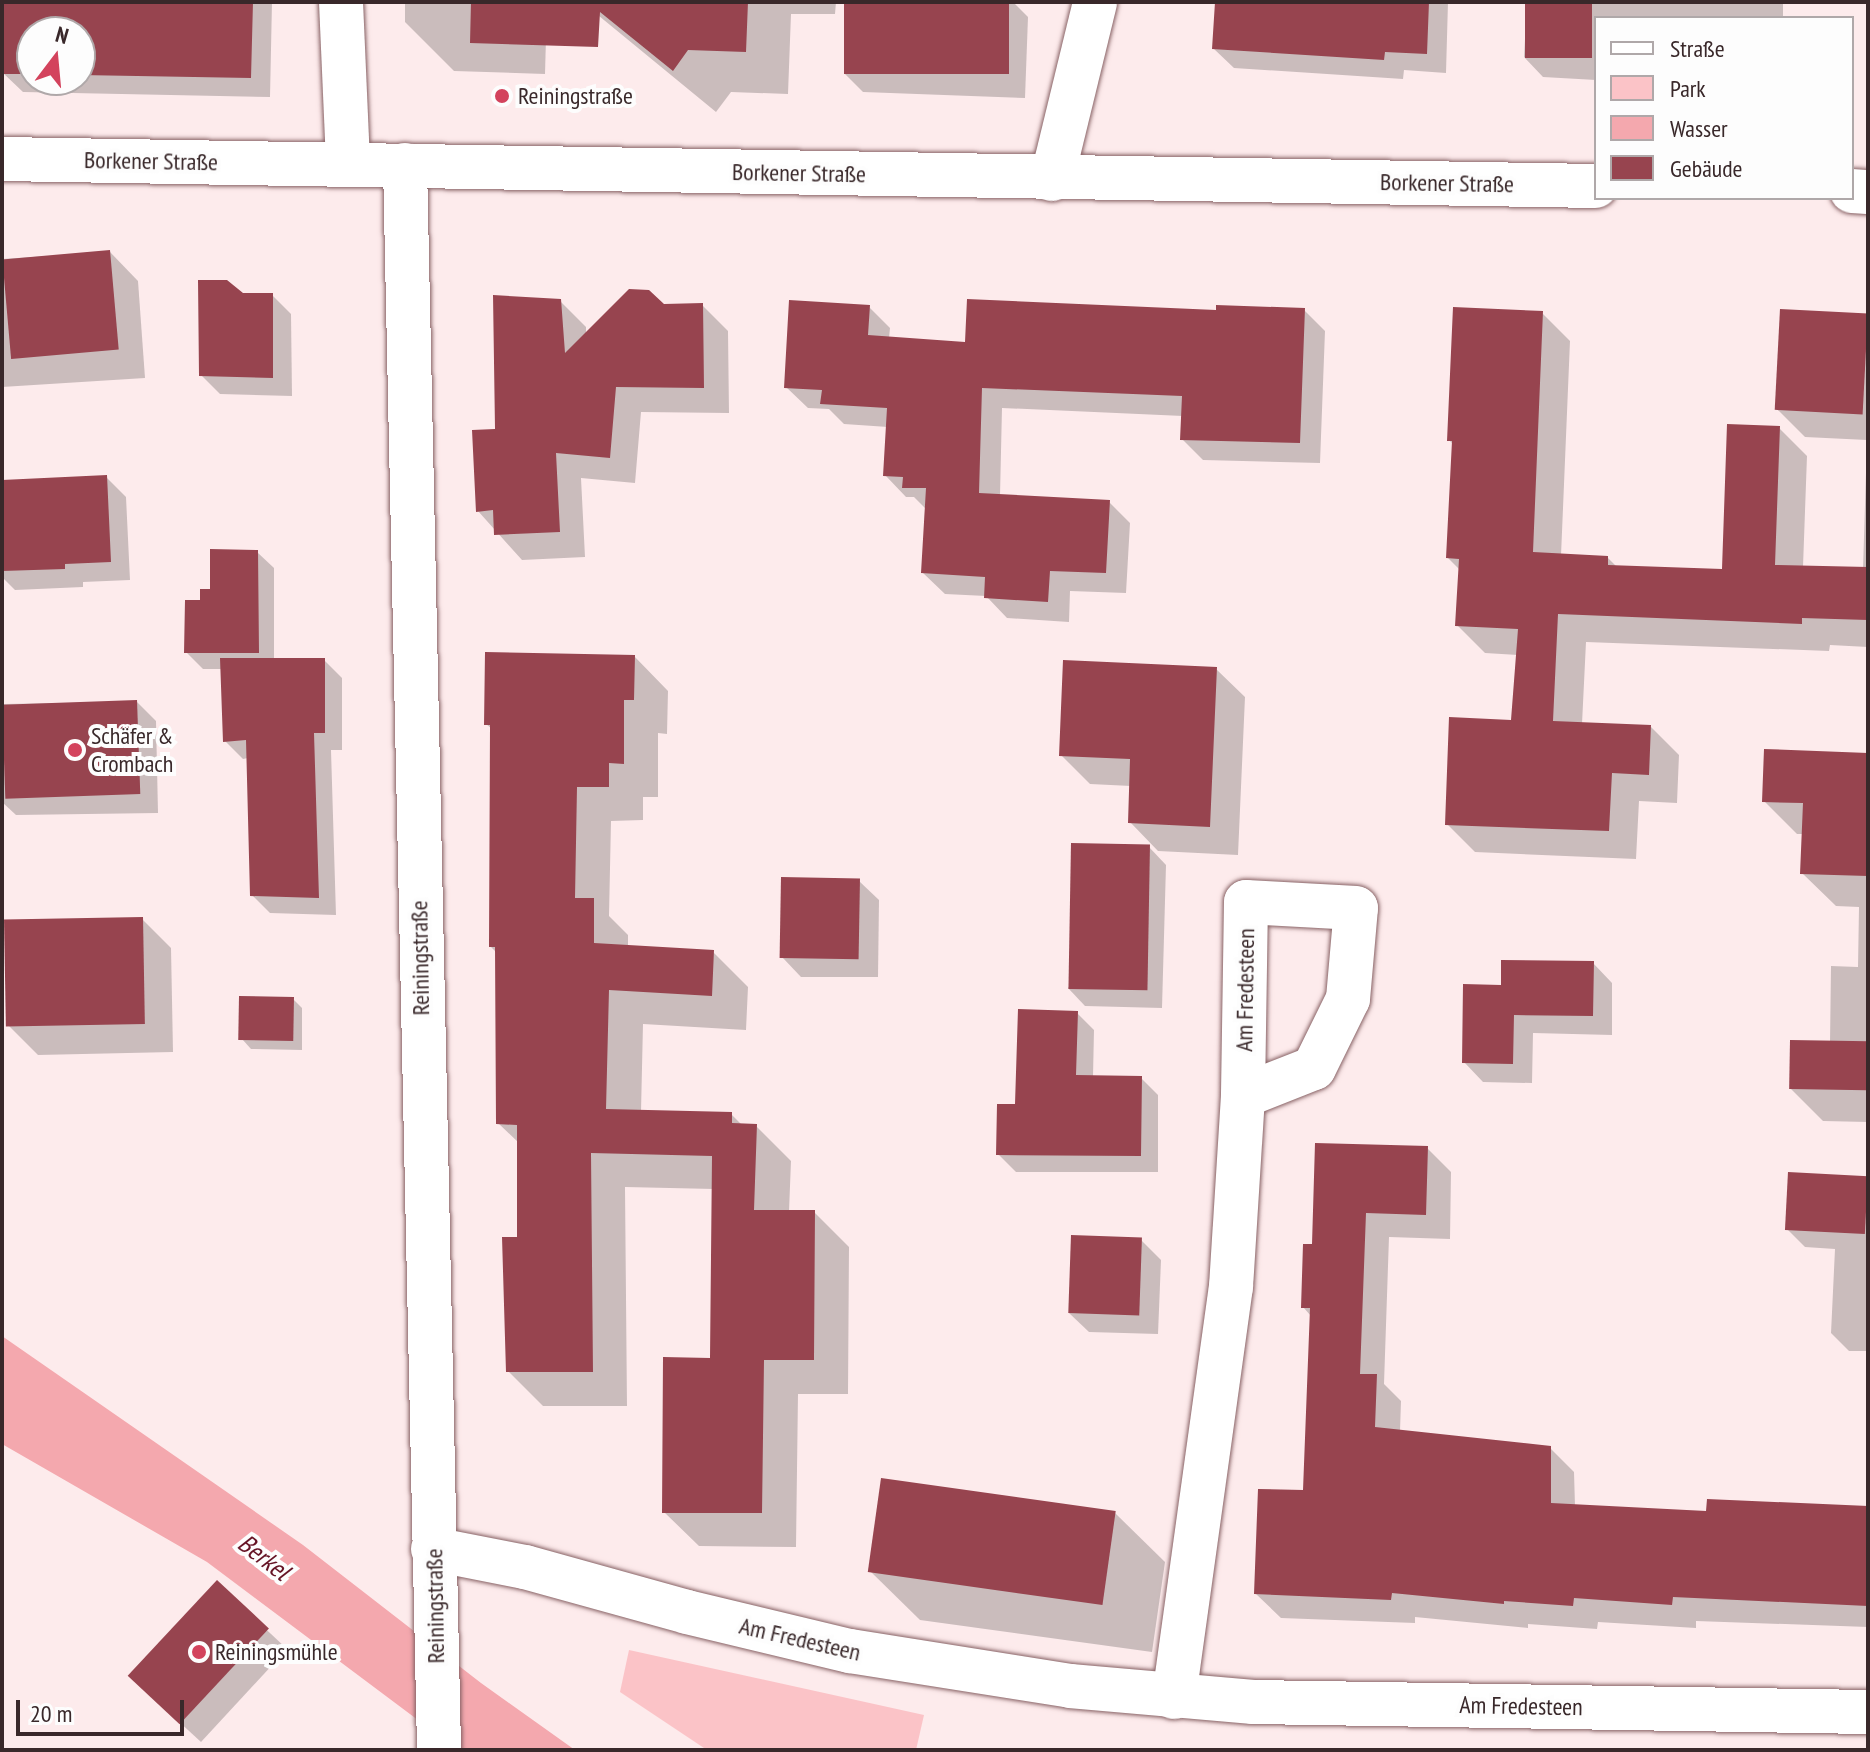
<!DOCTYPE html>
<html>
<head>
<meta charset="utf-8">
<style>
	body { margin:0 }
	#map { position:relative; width:1870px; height:1752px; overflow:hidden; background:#fdebec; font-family:"PT Sans Narrow",sans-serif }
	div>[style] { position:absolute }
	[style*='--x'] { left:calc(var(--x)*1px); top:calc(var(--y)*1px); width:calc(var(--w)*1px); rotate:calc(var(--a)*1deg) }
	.green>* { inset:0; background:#fbc3c7 }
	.water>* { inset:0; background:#f4a8ae }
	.shadow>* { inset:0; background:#0003 }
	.building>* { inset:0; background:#97444f; transform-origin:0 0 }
	.roads { filter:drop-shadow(0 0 2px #886265) drop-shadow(0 0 2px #886265) }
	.street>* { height:44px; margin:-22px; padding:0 22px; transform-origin:22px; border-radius:22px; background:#fff }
	.secondary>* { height:44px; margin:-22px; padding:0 22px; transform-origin:22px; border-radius:22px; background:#fff }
	.dots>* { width:22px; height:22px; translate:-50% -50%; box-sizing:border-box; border:4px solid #fdfdfd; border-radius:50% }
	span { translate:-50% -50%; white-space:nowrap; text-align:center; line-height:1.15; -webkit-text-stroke:8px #fdfdfd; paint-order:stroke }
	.poi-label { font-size:24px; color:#39282a }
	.left { translate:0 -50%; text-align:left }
	.street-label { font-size:24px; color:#39282a }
	.water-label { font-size:26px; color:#651325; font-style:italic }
	.frame { position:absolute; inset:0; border:4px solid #39282a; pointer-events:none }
	.legend { position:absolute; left:1594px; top:16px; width:260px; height:184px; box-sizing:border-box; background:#fdfdfd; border:2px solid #afa8a9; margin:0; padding:10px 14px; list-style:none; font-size:24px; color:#39282a }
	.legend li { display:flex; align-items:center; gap:16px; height:40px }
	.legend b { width:40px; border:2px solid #afa8a9 }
	.north { position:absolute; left:16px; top:16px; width:80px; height:80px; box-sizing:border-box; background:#fdfdfd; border:2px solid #afa8a9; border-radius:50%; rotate:16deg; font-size:22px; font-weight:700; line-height:32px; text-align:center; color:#39282a }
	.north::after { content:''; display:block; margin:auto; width:28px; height:36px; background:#d3435d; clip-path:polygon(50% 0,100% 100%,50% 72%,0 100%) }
	.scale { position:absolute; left:16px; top:1700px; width:168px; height:36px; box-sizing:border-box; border:4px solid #39282a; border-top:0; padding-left:10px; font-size:24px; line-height:28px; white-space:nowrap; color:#39282a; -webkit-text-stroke:6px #fdfdfd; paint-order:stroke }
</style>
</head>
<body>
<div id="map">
	<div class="green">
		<i style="clip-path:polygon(629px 1650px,924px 1715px,916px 1750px,707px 1750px,620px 1692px)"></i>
	</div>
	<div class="water">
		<i style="clip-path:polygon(2px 1336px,303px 1545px,481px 1683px,575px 1750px,458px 1750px,207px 1562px,2px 1444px)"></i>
	</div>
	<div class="shadow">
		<i style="clip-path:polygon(evenodd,4px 2px,272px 2px,270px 97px,23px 92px,3px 73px,4px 2px,32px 32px,80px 32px,80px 80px,32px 80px,32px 32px)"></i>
		<i style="clip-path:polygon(405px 2px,547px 2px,545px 74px,454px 71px,405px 22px)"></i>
		<i style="clip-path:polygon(582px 2px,836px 2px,835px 14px,791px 14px,788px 94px,731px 92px,716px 112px)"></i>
		<i style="clip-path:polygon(846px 2px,1013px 2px,1028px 17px,1025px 98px,863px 92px,844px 73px)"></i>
		<i style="clip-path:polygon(1217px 2px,1448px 2px,1446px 73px,1404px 70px,1403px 79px,1234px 68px,1214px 49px)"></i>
		<i style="clip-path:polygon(1527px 2px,1783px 2px,1783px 18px,1596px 18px,1596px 80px,1543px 77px,1524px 57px)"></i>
		<i style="clip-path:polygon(110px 252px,138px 281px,145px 378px,2px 387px,2px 259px)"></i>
		<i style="clip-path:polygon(242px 295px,272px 295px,291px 314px,292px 396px,220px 394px,201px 375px)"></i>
		<i style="clip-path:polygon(560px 301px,586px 327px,586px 335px,663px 306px,702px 305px,728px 331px,729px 413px,641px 412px,635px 483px,581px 478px,585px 557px,522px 560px,478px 511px,498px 431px)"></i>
		<i style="clip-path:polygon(869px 307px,890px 328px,889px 338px,967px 344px,1218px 312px,1304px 310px,1325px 331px,1320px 463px,1203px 460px,1182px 439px,1183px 416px,1002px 408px,1000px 496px,1109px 502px,1130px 523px,1126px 593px,1070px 591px,1069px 622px,1007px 618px,986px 596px,945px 594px,923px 573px,925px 508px,914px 497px,906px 497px,885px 475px,888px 427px,844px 424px,829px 409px,808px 408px,786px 387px)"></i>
		<i style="clip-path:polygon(1542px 313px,1570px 341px,1561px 556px,1608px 558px,1617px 567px,1724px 571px,1779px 428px,1807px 456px,1803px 567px,1863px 569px,1867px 440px,1805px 437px,1777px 409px,1868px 315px,1868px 647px,1830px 645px,1829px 651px,1586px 642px,1582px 724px,1651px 727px,1679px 755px,1677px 803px,1639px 801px,1636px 859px,1475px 852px,1447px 824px,1513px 722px,1518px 655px,1485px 653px,1457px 625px,1460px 570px,1448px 558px,1454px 445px,1449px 440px)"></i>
		<i style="clip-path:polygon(106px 477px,126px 497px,130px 580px,83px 582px,83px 587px,15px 590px,2px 577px,2px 482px)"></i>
		<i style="clip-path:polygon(257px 552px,274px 568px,274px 660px,324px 660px,342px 678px,342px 750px,331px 750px,336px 915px,270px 913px,252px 895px,248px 758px,243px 759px,225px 741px,223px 669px,203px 669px,186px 652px,202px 602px)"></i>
		<i style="clip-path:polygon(634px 656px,668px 691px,667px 734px,658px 733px,658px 797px,643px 797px,643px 820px,611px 821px,609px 916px,628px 935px,628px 947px,713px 952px,748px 987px,746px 1030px,643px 1024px,641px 1112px,731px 1114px,743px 1126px,756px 1126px,791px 1161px,789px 1212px,814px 1212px,849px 1247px,848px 1394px,798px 1394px,796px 1547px,699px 1546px,664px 1512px,712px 1360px,714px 1189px,625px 1187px,627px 1406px,543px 1406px,508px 1371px,504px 1239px,519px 1239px,519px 1143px,498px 1123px,497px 953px,491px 947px,492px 729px,486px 724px)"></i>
		<i style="clip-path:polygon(1216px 669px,1245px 697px,1238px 855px,1158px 851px,1130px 822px,1131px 786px,1090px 784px,1061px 755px)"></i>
		<i style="clip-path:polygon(137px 702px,156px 721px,158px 813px,16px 815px,2px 802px,2px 704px)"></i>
		<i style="clip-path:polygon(1868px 755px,1868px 1122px,1823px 1121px,1790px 1088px,1830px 1043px,1831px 966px,1858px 967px,1859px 907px,1836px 906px,1802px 873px,1804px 834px,1797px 834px,1764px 801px)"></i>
		<i style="clip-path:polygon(1149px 847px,1166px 865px,1162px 1008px,1085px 1006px,1068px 988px)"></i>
		<i style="clip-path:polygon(859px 881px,879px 900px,878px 977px,801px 977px,782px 957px)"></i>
		<i style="clip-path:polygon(142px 919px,171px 948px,173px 1052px,38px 1055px,9px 1026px)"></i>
		<i style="clip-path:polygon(1593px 963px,1612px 983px,1612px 1035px,1533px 1033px,1532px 1083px,1483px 1082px,1464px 1062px,1503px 987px)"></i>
		<i style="clip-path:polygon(293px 999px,302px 1008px,302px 1050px,251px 1049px,242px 1039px)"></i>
		<i style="clip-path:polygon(1077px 1013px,1094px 1030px,1093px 1077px,1141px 1078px,1158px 1095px,1158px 1172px,1016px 1172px,998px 1154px,1017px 1106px)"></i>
		<i style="clip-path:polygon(1427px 1148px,1451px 1172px,1450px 1239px,1389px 1237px,1384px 1384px,1401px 1401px,1400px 1431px,1550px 1448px,1574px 1472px,1575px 1506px,1708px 1513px,1868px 1508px,1868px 1627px,1696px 1621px,1696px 1628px,1598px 1622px,1597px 1629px,1528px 1624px,1528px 1628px,1415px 1617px,1415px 1623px,1281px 1618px,1256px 1594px,1305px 1492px,1311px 1316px,1303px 1307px,1314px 1246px)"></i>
		<i style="clip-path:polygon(1868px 1178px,1868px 1351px,1849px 1351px,1831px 1333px,1835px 1249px,1805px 1247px,1787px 1229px)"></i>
		<i style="clip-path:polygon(1141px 1240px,1161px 1260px,1158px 1334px,1089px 1332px,1069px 1313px)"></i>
		<i style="clip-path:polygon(1115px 1513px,1165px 1562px,1152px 1652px,920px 1620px,870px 1571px)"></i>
		<i style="clip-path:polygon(217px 1583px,287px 1649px,201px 1742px,151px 1696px)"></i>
	</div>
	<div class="building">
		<i style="clip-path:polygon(2px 2px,253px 2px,251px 78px,80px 75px,80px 32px,32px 32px,32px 74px,2px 74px)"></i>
		<i style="clip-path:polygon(471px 2px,748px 2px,746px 52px,688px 50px,673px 71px,600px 12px,598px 47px,470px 43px)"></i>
		<i style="left:844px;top:2px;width:165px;height:72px"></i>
		<i style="clip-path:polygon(1215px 2px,1429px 2px,1427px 54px,1385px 52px,1384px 60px,1212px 49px)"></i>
		<i style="left:1525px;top:2px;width:67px;height:56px"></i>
		<i style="left:110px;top:250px;width:100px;height:108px;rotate:85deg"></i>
		<i style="clip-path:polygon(198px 280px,227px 280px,243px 293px,273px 293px,273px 378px,199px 376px)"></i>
		<i style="clip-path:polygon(629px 289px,649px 290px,664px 304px,703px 303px,704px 388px,616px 387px,610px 458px,556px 453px,560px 532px,494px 535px,493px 510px,476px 512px,472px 430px,495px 429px,493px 295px,561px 299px,565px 353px)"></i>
		<i style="clip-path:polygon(967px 299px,1216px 310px,1216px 305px,1305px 308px,1300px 443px,1180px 440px,1182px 396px,982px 388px,979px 493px,1110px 500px,1106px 573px,1050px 571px,1048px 602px,984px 598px,985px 577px,921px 573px,926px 488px,902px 488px,903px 477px,883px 476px,887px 408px,820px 404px,822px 390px,784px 388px,789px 300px,870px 305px,868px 335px,965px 342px)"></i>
		<i style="clip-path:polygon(1453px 307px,1543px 311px,1533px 552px,1608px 556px,1608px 565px,1722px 569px,1727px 424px,1780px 426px,1775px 565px,1868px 567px,1868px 620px,1802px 618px,1802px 624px,1558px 614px,1553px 721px,1651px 725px,1649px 775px,1612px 773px,1609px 831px,1445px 825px,1449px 717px,1511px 720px,1518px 629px,1455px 626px,1459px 559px,1446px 558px,1452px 441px,1447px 441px)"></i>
		<i style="left:1780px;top:309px;width:88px;height:101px;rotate:3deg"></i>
		<i style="clip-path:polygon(107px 475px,111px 562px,65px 564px,65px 569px,2px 571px,2px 480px)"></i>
		<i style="clip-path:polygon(210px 549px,258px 550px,259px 653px,184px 653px,185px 600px,200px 600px,200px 589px,210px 589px)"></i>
		<i style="clip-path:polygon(485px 652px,635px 655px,634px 700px,624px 700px,624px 764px,609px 763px,609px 787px,577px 787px,575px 898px,594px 898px,594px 943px,714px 950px,712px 996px,609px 990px,606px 1109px,732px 1112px,732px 1123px,757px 1124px,754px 1210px,815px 1210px,814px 1360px,764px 1360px,762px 1513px,662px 1513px,663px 1357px,710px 1358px,712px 1156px,591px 1153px,593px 1372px,506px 1372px,502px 1237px,517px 1237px,517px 1125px,496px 1124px,495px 947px,489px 947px,490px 725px,484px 725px)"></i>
		<i style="clip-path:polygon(220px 658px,325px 658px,325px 733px,314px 733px,319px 898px,250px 896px,246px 740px,223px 742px)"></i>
		<i style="clip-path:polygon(1063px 660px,1217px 667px,1210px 827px,1128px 823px,1130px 759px,1059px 756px)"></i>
		<i style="left:137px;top:700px;width:94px;height:135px;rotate:88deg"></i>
		<i style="clip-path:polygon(1764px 749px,1868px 753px,1868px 876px,1800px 874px,1803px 803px,1762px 802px)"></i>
		<i style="left:1071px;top:843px;width:79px;height:146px;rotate:1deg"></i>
		<i style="left:781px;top:877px;width:79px;height:81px;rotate:1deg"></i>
		<i style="left:143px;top:917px;width:107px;height:139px;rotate:89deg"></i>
		<i style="clip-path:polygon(1501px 960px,1594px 961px,1593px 1016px,1514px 1015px,1513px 1064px,1462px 1063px,1463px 984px,1501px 985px)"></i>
		<i style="left:294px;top:997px;width:44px;height:55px;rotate:91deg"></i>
		<i style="clip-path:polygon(1018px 1009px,1078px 1011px,1076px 1075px,1142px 1076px,1141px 1156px,996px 1155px,997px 1104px,1015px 1104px)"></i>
		<i style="left:1790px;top:1040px;width:78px;height:49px;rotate:1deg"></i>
		<i style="clip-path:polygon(1315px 1143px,1428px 1146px,1426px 1215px,1366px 1213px,1360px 1374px,1377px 1374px,1375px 1427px,1551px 1446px,1551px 1503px,1706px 1511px,1707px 1499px,1868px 1506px,1868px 1606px,1673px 1597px,1672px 1605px,1574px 1598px,1573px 1606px,1504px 1601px,1504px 1604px,1392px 1593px,1391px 1600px,1254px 1594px,1258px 1489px,1303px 1490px,1310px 1308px,1301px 1308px,1303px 1244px,1312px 1244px)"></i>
		<i style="left:1788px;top:1172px;width:80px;height:58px;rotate:3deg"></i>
		<i style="left:1071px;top:1235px;width:71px;height:78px;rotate:2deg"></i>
		<i style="left:881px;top:1478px;width:237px;height:95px;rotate:8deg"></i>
		<i style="left:217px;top:1580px;width:71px;height:131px;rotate:43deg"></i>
	</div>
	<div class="roads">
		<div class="street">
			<i style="--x:341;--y:2;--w:162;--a:87.5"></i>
			<i style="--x:405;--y:165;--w:1585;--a:88.77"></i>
			<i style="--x:1052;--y:179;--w:182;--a:-76.3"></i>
			<i style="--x:433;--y:1549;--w:94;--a:11.1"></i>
			<i style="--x:525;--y:1567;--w:168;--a:15.5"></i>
			<i style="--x:687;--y:1612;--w:168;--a:13.5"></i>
			<i style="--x:850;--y:1651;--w:223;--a:9"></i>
			<i style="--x:1070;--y:1686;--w:184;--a:5"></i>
			<i style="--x:1253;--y:1702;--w:615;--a:0.93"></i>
			<i style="--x:1174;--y:1697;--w:414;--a:-82.1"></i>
			<i style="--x:1231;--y:1287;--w:191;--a:-86.4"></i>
			<i style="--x:1243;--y:1096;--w:76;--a:-21.5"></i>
			<i style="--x:1314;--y:1068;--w:77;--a:-63.8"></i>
			<i style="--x:1348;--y:999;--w:91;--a:-85"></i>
			<i style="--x:1356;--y:908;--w:110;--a:-176.9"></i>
			<i style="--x:1246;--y:902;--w:194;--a:90.9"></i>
		</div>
		<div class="secondary">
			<i style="--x:2;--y:159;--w:1594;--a:0.97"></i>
			<i style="--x:1852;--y:191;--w:16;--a:4"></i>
		</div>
	</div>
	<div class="dots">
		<i style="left:502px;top:96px;background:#d3435d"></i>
		<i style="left:75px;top:750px;background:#d3435d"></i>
		<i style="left:199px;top:1652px;background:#d3435d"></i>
	</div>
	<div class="poi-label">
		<span class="left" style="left:518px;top:96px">Reiningstraße</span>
		<span class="left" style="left:91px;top:750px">Schäfer &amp;<br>Crombach</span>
		<span class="left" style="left:215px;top:1652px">Reiningsmühle</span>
	</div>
	<div class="street-label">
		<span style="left:151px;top:161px;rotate:1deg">Borkener Straße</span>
		<span style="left:799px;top:173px;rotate:1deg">Borkener Straße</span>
		<span style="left:1447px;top:183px;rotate:1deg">Borkener Straße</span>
		<span style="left:420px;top:958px;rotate:-91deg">Reiningstraße</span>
		<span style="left:1245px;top:990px;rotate:-89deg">Am Fredesteen</span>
		<span style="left:435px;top:1606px;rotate:-91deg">Reiningstraße</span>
		<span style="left:800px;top:1639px;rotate:13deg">Am Fredesteen</span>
		<span style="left:1521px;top:1706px;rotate:1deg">Am Fredesteen</span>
	</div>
	<div class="water-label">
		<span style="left:264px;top:1557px;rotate:38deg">Berkel</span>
	</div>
	<div class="frame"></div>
	<ul class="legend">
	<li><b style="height:10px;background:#fff"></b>Straße</li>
	<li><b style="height:22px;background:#fbc3c7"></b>Park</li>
	<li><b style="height:22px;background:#f4a8ae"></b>Wasser</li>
	<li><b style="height:22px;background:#97444f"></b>Gebäude</li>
	</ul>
	<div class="north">N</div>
	<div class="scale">20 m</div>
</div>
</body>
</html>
